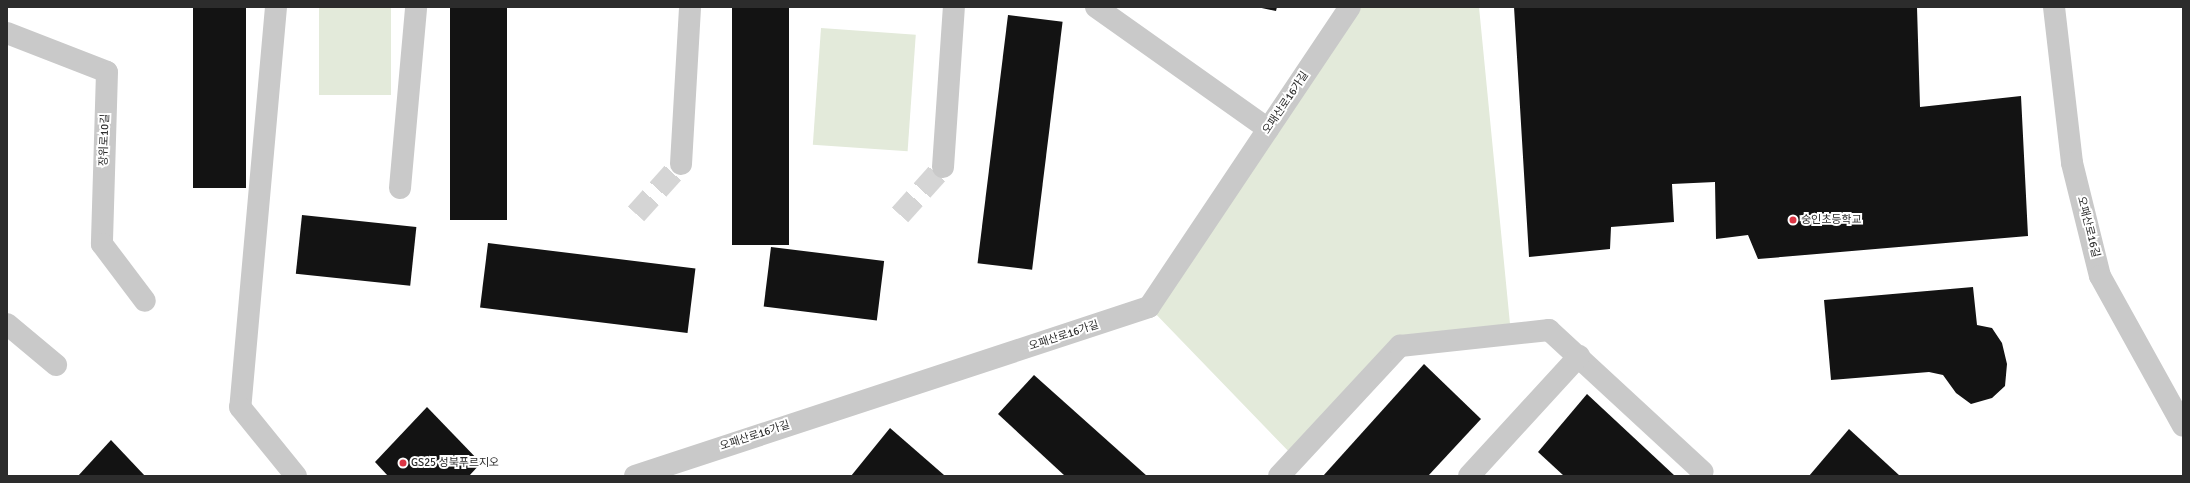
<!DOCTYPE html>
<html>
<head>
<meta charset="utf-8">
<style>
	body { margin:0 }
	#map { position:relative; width:2190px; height:483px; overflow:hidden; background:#fff; font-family:Signika,"Noto Sans KR",sans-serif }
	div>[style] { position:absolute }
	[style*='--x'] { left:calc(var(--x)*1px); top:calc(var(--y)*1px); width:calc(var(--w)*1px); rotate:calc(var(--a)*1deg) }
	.green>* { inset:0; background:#e3eada; transform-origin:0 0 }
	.building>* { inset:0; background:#131313; transform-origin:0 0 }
	.minor-tunnel>* { height:22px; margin-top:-11px; transform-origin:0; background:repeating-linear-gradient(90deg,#d5d5d5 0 22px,transparent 0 33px) }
	.minor>* { height:22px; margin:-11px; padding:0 11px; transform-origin:11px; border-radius:11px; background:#c9c9c9 }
	.dots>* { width:11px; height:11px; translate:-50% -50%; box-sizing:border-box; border:2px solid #fff; border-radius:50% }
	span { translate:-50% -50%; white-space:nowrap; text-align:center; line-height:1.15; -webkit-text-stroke:4px #fff; paint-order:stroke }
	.street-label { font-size:11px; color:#2c2c2c }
	.poi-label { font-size:11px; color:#2c2c2c }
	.left { translate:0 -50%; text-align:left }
	.frame { position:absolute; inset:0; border:8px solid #2c2c2c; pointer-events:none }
</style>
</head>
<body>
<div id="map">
	<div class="green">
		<i style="left:319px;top:7px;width:72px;height:88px"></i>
		<i style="clip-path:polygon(1350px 7px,1479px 7px,1511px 334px,1400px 346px,1295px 458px,1149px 307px)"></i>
		<i style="left:821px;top:28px;width:95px;height:117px;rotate:4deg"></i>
	</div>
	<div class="building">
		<i style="left:193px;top:7px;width:53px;height:181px"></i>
		<i style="left:450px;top:7px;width:57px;height:213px"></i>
		<i style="left:732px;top:7px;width:57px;height:238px"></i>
		<i style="clip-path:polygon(1257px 7px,1277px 7px,1276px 11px)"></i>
		<i style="clip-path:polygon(1514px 7px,1917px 7px,1920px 107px,2021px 96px,2028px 236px,1758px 259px,1748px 235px,1716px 239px,1715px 182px,1672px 184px,1674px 222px,1611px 227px,1610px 249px,1529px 257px)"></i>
		<i style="left:1008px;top:15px;width:55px;height:250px;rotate:7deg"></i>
		<i style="left:302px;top:215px;width:115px;height:59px;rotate:6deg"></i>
		<i style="left:488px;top:243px;width:209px;height:65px;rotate:7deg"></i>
		<i style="left:771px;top:247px;width:114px;height:60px;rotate:7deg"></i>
		<i style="clip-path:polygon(1973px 287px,1977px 325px,1992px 328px,2002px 343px,2007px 364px,2005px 386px,1992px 398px,1971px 404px,1956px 393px,1943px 375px,1929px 372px,1831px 380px,1824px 300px)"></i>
		<i style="clip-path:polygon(1424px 364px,1481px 419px,1428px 476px,1323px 476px)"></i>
		<i style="clip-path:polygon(1034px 375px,1147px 476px,1065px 476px,998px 414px)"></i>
		<i style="clip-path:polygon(1587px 394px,1675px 476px,1564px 476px,1538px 452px)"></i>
		<i style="clip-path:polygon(427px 407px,481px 463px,469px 476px,388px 476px,375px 462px)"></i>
		<i style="clip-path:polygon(890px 428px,944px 475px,943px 476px,851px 476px)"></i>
		<i style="clip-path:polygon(1849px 429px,1900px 476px,1809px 476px)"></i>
		<i style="clip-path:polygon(111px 440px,145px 476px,78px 476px)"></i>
	</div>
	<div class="minor-tunnel">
		<i style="--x:636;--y:214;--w:67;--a:-48"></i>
		<i style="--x:900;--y:215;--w:64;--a:-48.1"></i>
	</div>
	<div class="minor">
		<i style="--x:276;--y:7;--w:402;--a:95.1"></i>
		<i style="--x:240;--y:407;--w:89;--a:50.9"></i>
		<i style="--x:1096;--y:7;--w:211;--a:35.3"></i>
		<i style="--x:2054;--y:7;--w:157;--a:83.4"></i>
		<i style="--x:2072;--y:163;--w:116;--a:76.1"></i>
		<i style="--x:2100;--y:276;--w:171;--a:61"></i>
		<i style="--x:7;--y:33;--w:107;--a:21.3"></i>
		<i style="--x:107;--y:72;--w:172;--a:91.7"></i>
		<i style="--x:102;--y:244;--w:71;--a:53"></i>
		<i style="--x:681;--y:164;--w:157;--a:-86.7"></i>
		<i style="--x:943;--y:167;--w:160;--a:-86.1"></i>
		<i style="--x:400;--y:188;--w:182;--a:-84.9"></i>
		<i style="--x:7;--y:324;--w:64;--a:39.9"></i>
		<i style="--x:635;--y:476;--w:541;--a:-18.2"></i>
		<i style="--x:1149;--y:307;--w:361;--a:-56.2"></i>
		<i style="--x:1279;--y:476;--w:178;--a:-47.1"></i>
		<i style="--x:1400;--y:346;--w:150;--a:-6.1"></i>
		<i style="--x:1549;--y:330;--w:209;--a:42.7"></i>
		<i style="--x:1469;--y:476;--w:163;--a:-47.5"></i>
	</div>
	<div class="dots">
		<i style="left:1793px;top:220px;background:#dc3645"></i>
		<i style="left:403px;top:463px;background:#dc3645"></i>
	</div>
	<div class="street-label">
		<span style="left:1286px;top:103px;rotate:-56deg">오패산로16가길</span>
		<span style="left:105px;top:140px;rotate:-88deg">장위로10길</span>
		<span style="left:2088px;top:227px;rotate:76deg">오패산로16길</span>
		<span style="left:1064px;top:336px;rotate:-18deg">오패산로16가길</span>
		<span style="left:755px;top:436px;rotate:-18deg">오패산로16가길</span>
	</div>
	<div class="poi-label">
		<span class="left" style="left:1801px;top:220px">숭인초등학교</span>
		<span class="left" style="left:411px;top:463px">GS25 성북푸르지오</span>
	</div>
	<div class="frame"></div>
</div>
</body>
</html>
